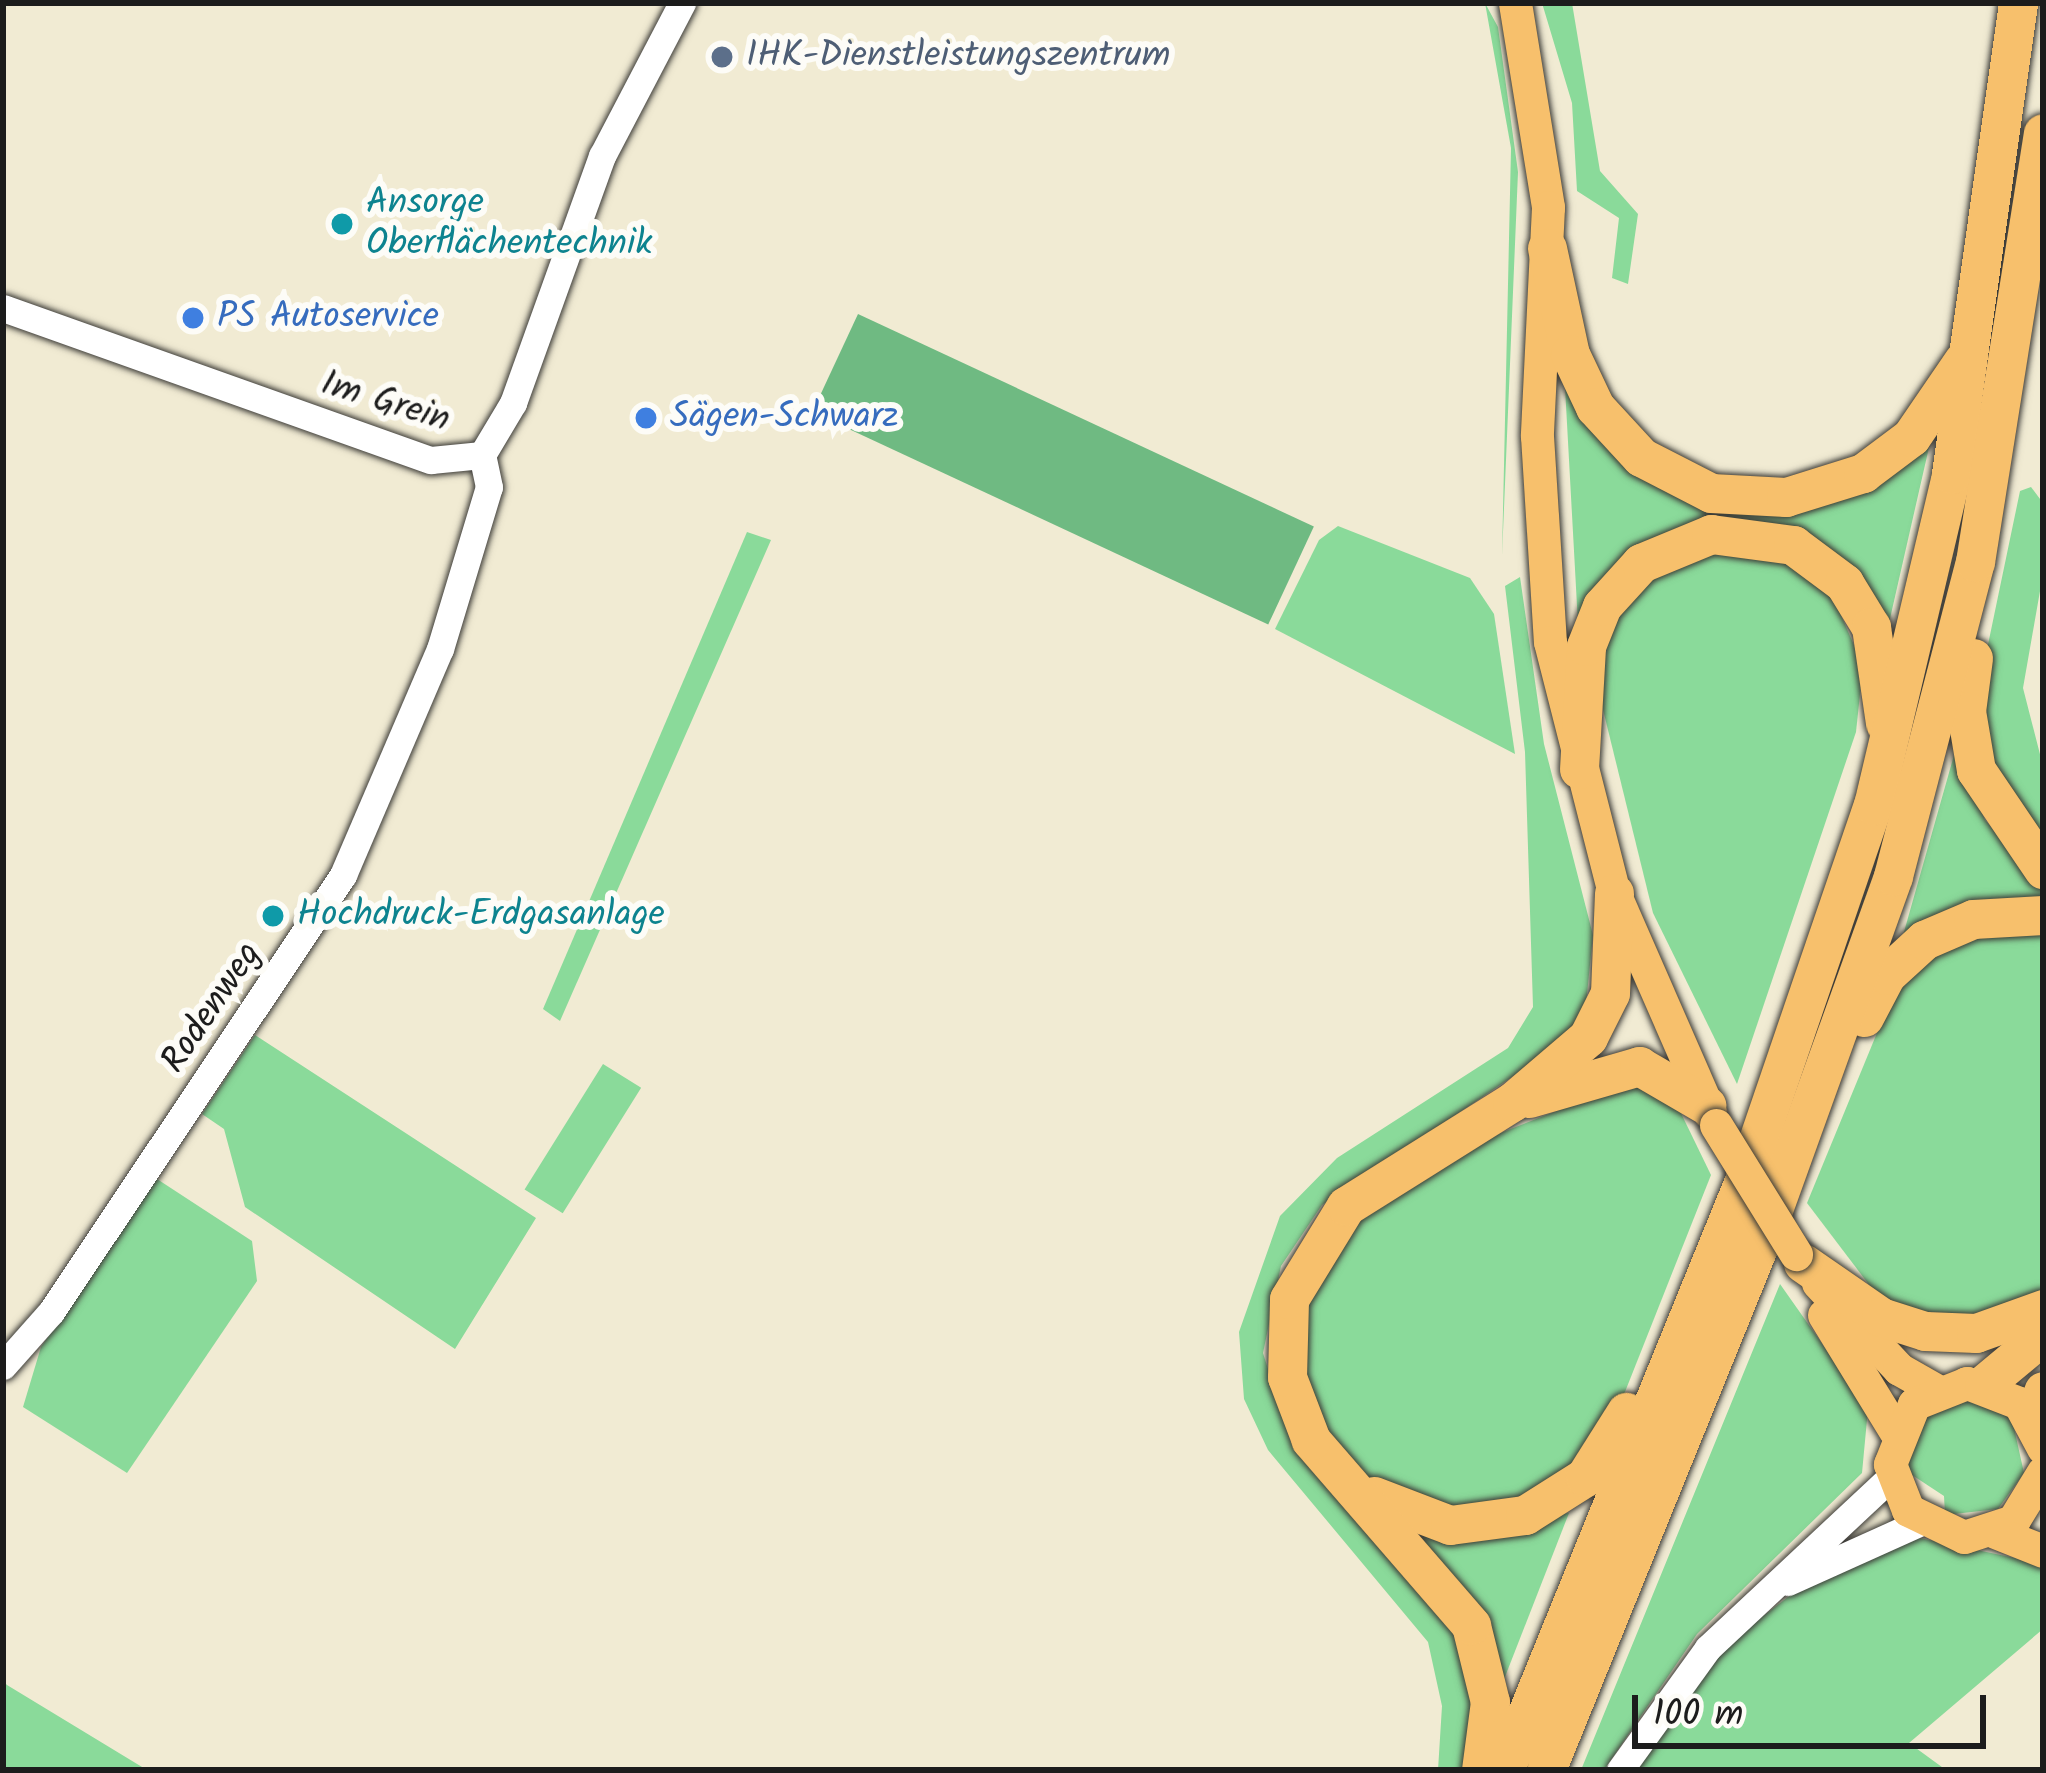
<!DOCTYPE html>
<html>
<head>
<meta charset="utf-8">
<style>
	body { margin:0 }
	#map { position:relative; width:2046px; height:1773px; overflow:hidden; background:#f1ebd3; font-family:Kalam,sans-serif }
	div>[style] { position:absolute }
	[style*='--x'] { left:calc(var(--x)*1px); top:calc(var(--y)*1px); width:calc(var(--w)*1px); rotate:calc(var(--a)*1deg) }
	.green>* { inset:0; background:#8ada9a; transform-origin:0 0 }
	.forest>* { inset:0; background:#6fba82; transform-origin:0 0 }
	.roads { filter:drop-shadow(0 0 3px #3c3b37) drop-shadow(0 0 3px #3c3b37) }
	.minor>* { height:27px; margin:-13.5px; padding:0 13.5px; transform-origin:13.5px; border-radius:13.5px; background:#fff }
	.major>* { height:33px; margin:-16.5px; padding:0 16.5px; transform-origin:16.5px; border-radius:16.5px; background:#f7c06c }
	.highway>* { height:39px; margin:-19.5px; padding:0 19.5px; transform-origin:19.5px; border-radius:19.5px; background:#f7c06c }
	.bridges { filter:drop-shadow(0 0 3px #3c3b37) drop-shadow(0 0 3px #3c3b37) }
	.major-bridge>* { height:33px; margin:-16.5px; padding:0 16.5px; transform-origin:16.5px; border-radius:16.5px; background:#f7c06c }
	.dots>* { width:33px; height:33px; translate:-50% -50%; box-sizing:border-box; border:6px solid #fdfcf7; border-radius:50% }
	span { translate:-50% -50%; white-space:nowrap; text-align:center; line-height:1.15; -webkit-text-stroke:12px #fdfcf7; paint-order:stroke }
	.service-label { font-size:36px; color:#4e5e75 }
	.left { translate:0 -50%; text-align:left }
	.culture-label { font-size:36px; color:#0d838f }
	.shop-label { font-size:36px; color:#366cbe }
	.street-label { font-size:36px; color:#1c1c1c }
	.frame { position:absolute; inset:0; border:6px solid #1c1c1c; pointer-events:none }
	.scale { position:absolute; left:1632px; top:1695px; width:354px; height:54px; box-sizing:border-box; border:6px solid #1c1c1c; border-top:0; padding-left:15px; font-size:36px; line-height:42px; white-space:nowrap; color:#1c1c1c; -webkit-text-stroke:9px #fdfcf7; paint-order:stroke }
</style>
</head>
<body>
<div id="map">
	<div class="green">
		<i style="clip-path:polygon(1485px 3px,1498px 27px,1518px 172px,1502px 556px,1511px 148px)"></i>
		<i style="clip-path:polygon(1542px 3px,1572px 3px,1600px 171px,1638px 214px,1628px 284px,1612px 278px,1619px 218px,1577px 191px,1572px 103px)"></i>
		<i style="clip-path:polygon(1565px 387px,1599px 431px,1799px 511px,1863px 490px,1930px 443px,1889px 623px,1847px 561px,1738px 520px,1578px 624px)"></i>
		<i style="clip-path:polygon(2031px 487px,2043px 503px,2043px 574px,2023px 688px,2043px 766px,2043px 850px,1983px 755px,1985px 659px,2020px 491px)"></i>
		<i style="clip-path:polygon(1338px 526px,1470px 578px,1494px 614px,1515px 754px,1275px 629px,1319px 540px)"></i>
		<i style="clip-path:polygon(747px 532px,771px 540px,560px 1021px,543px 1009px)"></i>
		<i style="clip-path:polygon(1762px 545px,1827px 583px,1863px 666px,1856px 732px,1737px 1084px,1653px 913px,1594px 673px,1606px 617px,1674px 553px)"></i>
		<i style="clip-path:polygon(1520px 577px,1544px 744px,1593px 935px,1585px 1014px,1558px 1046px,1322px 1205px,1281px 1266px,1263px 1353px,1291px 1443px,1441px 1599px,1474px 1672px,1468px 1770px,1438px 1770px,1442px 1706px,1428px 1642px,1268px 1450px,1244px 1399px,1239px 1332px,1280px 1216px,1337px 1158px,1508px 1048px,1533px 1007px,1525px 752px,1505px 586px)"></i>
		<i style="clip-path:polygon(1956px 748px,1985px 820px,2043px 885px,2043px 901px,1902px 939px)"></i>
		<i style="clip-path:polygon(2043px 928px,2043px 1290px,1988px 1315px,1908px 1311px,1873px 1290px,1807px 1203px,1900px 977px,1956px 939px)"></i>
		<i style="clip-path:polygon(255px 1035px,536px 1218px,455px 1349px,245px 1207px,224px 1129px,202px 1114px)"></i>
		<i style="left:603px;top:1064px;width:45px;height:148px;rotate:32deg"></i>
		<i style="clip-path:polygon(1638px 1079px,1677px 1105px,1711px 1175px,1619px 1407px,1553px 1487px,1483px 1513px,1378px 1487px,1333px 1446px,1304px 1379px,1308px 1294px,1357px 1218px,1498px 1134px)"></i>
		<i style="clip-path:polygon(157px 1179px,252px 1241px,257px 1281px,127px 1473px,23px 1407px,41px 1347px)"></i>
		<i style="clip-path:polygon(1780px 1284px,1868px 1409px,1862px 1473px,1697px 1634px,1604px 1770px,1581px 1770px)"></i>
		<i style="clip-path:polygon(1976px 1398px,2012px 1419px,2024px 1473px,1998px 1509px,1945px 1515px,1944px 1496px,1906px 1471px,1905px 1450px,1924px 1413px)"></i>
		<i style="clip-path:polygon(1569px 1513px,1501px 1687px,1419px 1535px)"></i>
		<i style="clip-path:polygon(1915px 1537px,2043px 1564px,2043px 1629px,1909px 1743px,1946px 1770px,1632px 1770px,1721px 1649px,1793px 1593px)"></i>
		<i style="clip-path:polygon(3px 1681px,7px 1685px,147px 1770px,3px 1770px)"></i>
	</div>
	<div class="forest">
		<i style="left:858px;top:314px;width:503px;height:108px;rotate:25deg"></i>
	</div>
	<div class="roads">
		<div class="minor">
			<i style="--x:3;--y:308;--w:454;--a:19.6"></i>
			<i style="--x:431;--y:460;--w:51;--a:-5.6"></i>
			<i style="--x:482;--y:455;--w:61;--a:-59.2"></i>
			<i style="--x:513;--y:403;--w:263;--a:-70.2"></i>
			<i style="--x:602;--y:156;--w:173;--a:-62.4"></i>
			<i style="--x:3;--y:1366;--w:72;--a:-48.4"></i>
			<i style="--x:51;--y:1312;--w:526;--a:-56.25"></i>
			<i style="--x:343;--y:875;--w:246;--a:-66.8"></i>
			<i style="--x:440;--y:649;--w:169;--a:-73.2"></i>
			<i style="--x:489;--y:487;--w:33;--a:-102"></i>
			<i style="--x:1788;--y:1582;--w:146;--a:-24.3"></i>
			<i style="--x:1620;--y:1770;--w:150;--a:-54.2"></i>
			<i style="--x:1708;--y:1648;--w:252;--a:-43.1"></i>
		</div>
		<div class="major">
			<i style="--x:1515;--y:3;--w:207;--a:80.8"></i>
			<i style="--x:1548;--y:207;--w:229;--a:92.8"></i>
			<i style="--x:1537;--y:436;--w:206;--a:86.4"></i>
			<i style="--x:1550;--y:642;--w:259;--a:75.7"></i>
			<i style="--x:1614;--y:893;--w:240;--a:66.4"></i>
			<i style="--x:1818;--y:1283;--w:118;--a:46.7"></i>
			<i style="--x:1899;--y:1369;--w:43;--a:29.6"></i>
			<i style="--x:1824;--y:1315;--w:136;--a:58.5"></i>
			<i style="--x:2043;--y:1448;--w:51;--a:-118.1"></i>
			<i style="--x:2019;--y:1403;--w:56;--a:-159"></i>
			<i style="--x:1967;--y:1383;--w:57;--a:158.4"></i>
			<i style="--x:1914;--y:1404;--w:65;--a:111.8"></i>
			<i style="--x:1890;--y:1464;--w:49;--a:68.6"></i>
			<i style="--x:1908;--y:1510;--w:62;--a:25.7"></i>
			<i style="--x:1964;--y:1537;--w:52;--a:-18.1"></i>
			<i style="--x:2013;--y:1521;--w:57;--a:-58.5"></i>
			<i style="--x:1995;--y:1532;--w:52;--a:21.6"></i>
		</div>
		<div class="highway">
			<i style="--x:1547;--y:248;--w:108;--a:77.8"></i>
			<i style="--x:1570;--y:354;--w:59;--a:64.7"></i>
			<i style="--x:1595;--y:407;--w:68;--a:47.4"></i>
			<i style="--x:1641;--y:457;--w:79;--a:27.2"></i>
			<i style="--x:1711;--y:493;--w:75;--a:3.1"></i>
			<i style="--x:1786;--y:497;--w:81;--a:-17.3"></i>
			<i style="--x:1863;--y:473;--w:60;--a:-36.9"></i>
			<i style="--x:1911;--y:437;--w:92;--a:-55.6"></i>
			<i style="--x:1973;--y:658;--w:53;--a:97.5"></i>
			<i style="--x:1966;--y:711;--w:60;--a:80.4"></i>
			<i style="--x:1976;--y:770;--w:120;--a:55.9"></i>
			<i style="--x:1579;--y:769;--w:123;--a:-86.7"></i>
			<i style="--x:1586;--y:646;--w:43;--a:-68.2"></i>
			<i style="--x:1602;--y:606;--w:58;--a:-47.8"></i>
			<i style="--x:1641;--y:563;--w:76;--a:-22.5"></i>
			<i style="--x:1711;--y:534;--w:83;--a:7.6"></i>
			<i style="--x:1793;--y:545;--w:64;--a:36.7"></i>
			<i style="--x:1844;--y:583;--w:52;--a:58.5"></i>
			<i style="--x:1871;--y:627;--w:97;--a:81.7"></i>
			<i style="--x:1864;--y:1017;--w:47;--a:-62.4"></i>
			<i style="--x:1886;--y:975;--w:52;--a:-42.6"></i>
			<i style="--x:1924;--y:940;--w:53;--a:-23.2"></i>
			<i style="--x:1973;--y:919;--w:70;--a:-3.3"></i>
			<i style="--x:1529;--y:1098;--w:115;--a:-16.2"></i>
			<i style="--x:1639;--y:1066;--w:78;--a:30.2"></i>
			<i style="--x:1803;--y:1263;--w:95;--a:34.7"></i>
			<i style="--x:1881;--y:1317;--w:46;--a:17.7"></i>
			<i style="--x:1925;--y:1331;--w:51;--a:2.2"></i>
			<i style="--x:1976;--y:1333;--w:71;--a:-19.7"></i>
			<i style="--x:1984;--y:1384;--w:77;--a:-39.7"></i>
			<i style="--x:2035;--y:1424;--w:34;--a:-76"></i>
			<i style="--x:1374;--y:1496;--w:81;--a:20.9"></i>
			<i style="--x:1450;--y:1525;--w:76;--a:-7.6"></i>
			<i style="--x:1525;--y:1515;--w:71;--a:-32.3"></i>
			<i style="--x:1585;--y:1477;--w:77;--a:-57.8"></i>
			<i style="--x:1481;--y:1770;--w:69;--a:-82.5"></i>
			<i style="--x:1490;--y:1702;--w:79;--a:-103.9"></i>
			<i style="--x:1471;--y:1625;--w:245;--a:-130.9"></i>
			<i style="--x:1311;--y:1440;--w:67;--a:-110.9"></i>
			<i style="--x:1287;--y:1377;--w:78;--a:-88.5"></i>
			<i style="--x:1289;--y:1299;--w:109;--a:-58.5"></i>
			<i style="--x:1346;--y:1206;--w:196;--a:-32.1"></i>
			<i style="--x:1512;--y:1102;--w:100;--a:-40.5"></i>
			<i style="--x:1588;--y:1037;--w:49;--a:-63.4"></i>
			<i style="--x:1610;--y:993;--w:100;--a:-87.7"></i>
			<i style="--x:1504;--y:1770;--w:639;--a:-67.85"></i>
			<i style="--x:1745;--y:1178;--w:394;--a:-71.1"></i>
			<i style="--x:1873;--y:805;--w:340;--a:-76.7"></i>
			<i style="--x:1951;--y:474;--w:476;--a:-81.9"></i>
			<i style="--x:1546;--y:1770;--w:596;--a:-67.91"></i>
			<i style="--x:1770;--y:1218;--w:363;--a:-70.2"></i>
			<i style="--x:1893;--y:876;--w:325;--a:-75.4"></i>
			<i style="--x:1975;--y:562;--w:434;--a:-81"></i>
		</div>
	</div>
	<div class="bridges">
		<div class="major-bridge">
			<i style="--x:1716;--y:1125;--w:152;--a:58.2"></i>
		</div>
	</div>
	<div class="dots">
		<i style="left:722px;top:57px;background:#5c6f8a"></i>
		<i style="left:342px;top:224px;background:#0f9aa8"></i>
		<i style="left:193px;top:318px;background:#3f7fe0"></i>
		<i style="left:646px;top:418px;background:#3f7fe0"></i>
		<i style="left:273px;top:916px;background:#0f9aa8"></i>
	</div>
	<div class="service-label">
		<span class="left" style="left:746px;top:57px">IHK-Dienstleistungszentrum</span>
	</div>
	<div class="culture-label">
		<span class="left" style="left:366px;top:224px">Ansorge<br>Oberflächentechnik</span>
		<span class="left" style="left:297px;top:916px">Hochdruck-Erdgasanlage</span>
	</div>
	<div class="shop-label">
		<span class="left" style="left:217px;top:318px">PS Autoservice</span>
		<span class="left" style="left:670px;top:418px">Sägen-Schwarz</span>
	</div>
	<div class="street-label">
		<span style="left:385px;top:403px;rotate:17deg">Im Grein</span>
		<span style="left:212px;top:1008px;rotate:-56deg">Rodenweg</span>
	</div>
	<div class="frame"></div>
	<div class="scale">100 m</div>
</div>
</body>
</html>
